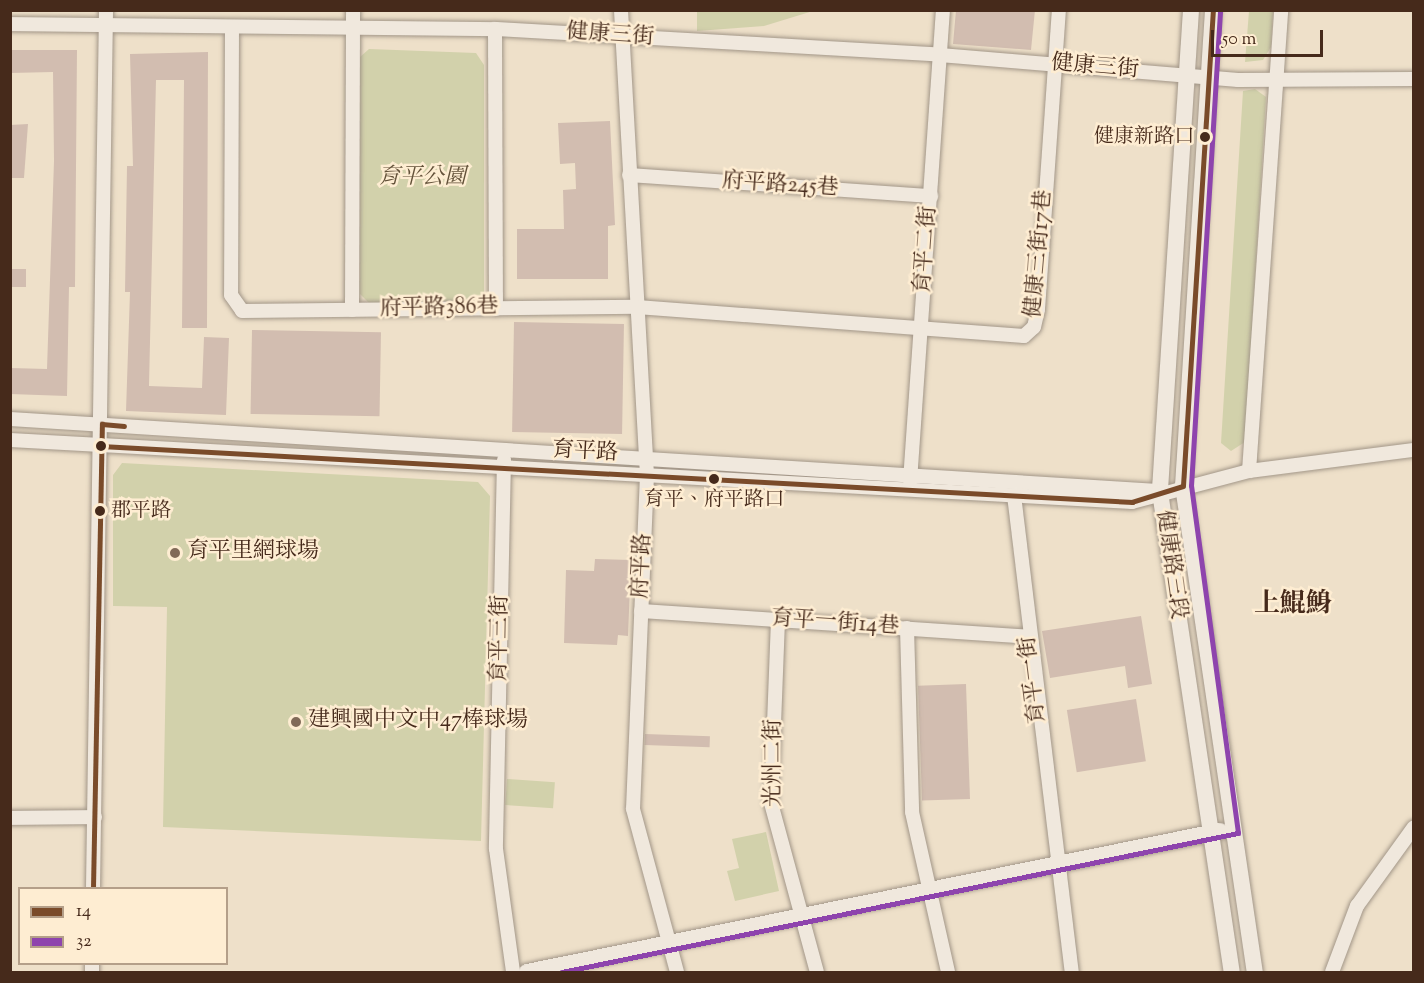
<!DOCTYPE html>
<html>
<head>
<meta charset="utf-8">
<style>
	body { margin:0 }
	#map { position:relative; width:1424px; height:983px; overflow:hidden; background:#eee0c9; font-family:"Sorts Mill Goudy","Noto Serif TC",serif }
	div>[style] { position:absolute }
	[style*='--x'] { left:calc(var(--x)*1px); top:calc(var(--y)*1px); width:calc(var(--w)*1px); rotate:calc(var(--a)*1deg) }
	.green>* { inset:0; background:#d2d1ab; transform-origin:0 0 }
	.building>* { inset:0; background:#d2bdb0; transform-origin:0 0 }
	.roads { filter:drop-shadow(0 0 2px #a29688) drop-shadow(0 0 2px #a29688) }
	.minor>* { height:14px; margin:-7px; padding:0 7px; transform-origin:7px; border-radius:7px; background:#f0e8dd }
	.tertiary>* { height:16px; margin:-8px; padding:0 8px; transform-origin:8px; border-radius:8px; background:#f0e8dd }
	.bus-1>* { height:4.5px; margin:-2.25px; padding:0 2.25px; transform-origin:2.25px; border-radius:2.25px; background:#7a4b2a }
	.bus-2>* { height:4.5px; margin:-2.25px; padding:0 2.25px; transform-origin:2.25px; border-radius:2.25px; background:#8e44ad }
	.dots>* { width:16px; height:16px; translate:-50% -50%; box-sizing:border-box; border:3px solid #feedd2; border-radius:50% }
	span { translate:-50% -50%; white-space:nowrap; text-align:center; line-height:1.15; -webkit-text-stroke:5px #feedd2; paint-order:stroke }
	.bus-label { font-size:20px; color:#462a1b }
	.right { translate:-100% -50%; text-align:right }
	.left { translate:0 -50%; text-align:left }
	.street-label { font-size:22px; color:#462a1b }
	.park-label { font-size:22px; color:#635139; font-style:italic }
	.poi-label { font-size:22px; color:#462a1b }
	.quarter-label { font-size:26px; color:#462a1b; font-weight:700 }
	.frame { position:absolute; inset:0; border:12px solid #462a1b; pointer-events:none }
	.legend { position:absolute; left:18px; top:887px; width:210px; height:78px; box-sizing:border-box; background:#feedd2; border:2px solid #b49f89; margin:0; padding:8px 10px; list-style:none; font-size:18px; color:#462a1b }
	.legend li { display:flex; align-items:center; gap:12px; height:30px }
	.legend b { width:30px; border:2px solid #b49f89 }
	.scale { position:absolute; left:1211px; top:30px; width:112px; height:27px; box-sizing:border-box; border:3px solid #462a1b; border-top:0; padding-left:8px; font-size:18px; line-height:21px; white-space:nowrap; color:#462a1b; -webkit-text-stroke:4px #feedd2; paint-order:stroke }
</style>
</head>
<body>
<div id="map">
	<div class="green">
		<i style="clip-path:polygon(697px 11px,697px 10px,813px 11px,764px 26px,697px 31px)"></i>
		<i style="clip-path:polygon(1249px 11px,1273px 11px,1271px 47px,1263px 60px,1245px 62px)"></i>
		<i style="clip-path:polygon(369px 49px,476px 53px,484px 65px,484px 293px,476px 300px,369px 303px,360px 294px,360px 57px)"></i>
		<i style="clip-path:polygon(1255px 89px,1266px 97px,1245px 442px,1231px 451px,1221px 443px,1243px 91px)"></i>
		<i style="clip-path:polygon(122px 463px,478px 482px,490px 496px,481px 841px,163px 827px,167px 607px,113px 606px,113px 475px)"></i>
		<i style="left:507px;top:779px;width:48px;height:26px;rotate:4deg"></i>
		<i style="clip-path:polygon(766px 832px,779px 891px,735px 901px,727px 871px,739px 868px,732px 839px)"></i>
	</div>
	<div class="building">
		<i style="clip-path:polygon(956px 10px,1035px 10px,1031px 50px,953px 44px)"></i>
		<i style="clip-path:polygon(10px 50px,77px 50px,75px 287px,69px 287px,67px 396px,10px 394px,10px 368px,47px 369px,54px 161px,53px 72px,10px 73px)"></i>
		<i style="clip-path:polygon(208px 52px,207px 328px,182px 328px,184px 80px,156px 80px,149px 386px,202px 388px,204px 337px,229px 338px,226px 415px,126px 411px,130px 292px,125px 292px,127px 166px,133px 166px,130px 54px)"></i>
		<i style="clip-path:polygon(610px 121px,615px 225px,608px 226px,608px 279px,517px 279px,517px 229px,564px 229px,563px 190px,576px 189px,575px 163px,560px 164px,558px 123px)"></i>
		<i style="clip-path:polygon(28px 124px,24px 178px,10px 178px,10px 125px)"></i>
		<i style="left:10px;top:269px;width:16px;height:18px"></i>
		<i style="left:514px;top:322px;width:110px;height:110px;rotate:1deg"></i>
		<i style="left:252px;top:330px;width:129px;height:84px;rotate:1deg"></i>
		<i style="clip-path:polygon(595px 559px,631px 560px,628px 636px,618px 635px,617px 645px,564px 643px,566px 570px,594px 571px)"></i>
		<i style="clip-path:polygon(1141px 616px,1152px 684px,1128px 688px,1125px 666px,1050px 678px,1042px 631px)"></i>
		<i style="left:966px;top:684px;width:115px;height:48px;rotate:88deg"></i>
		<i style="left:1136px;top:699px;width:63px;height:70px;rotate:81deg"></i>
		<i style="left:645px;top:734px;width:65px;height:11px;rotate:2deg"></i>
	</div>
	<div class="roads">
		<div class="minor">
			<i style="--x:621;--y:10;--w:466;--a:86.8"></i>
			<i style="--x:647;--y:475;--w:334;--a:92.4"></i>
			<i style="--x:633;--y:809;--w:169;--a:74.9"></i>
			<i style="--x:10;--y:24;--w:485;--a:0.6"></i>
			<i style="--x:495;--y:29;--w:446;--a:3.3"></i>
			<i style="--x:940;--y:55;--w:299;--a:4.8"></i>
			<i style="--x:1238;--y:80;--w:176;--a:-0.3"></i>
			<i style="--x:232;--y:27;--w:268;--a:90.2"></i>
			<i style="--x:231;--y:295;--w:19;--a:55"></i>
			<i style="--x:242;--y:311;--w:395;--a:-0.6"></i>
			<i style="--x:637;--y:307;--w:388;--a:4.3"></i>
			<i style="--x:1024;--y:336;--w:13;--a:-42"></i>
			<i style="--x:1034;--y:327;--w:18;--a:-77"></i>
			<i style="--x:1038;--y:309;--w:300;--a:-86"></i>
			<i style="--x:495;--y:29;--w:280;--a:89.8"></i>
			<i style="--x:629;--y:175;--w:303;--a:4"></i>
			<i style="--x:352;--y:310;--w:300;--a:-89.8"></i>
			<i style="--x:10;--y:419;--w:1150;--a:3.59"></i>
			<i style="--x:10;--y:440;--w:1124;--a:3.16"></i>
			<i style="--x:1132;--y:502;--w:121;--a:-14.8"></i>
			<i style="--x:1249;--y:471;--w:166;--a:-7.3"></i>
			<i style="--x:504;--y:460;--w:389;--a:91.2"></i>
			<i style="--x:496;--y:849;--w:124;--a:82.1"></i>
			<i style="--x:1249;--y:471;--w:462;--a:-86"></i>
			<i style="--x:910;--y:481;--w:472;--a:-86"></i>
			<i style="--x:1014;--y:495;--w:481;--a:83.1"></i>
			<i style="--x:641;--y:611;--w:389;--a:3.8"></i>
			<i style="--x:778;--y:620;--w:183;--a:92.2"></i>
			<i style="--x:771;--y:803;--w:175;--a:74.8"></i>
			<i style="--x:907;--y:628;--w:184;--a:88.4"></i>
			<i style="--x:912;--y:812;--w:164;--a:77.3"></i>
			<i style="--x:10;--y:818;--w:85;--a:-0.7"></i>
			<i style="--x:93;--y:888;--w:878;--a:-89.15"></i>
			<i style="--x:92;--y:972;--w:8;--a:-90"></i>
			<i style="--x:1332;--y:972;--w:71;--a:-69.3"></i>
			<i style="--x:1357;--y:906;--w:97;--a:-54.2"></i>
		</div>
		<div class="tertiary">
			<i style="--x:1191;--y:10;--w:483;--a:93.7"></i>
			<i style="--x:1160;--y:492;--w:485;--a:81.5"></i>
			<i style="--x:1213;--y:10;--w:477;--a:93.6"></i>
			<i style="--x:1183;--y:486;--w:491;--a:81.6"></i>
			<i style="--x:527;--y:972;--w:707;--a:-11.5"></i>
		</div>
	</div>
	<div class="bus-1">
		<i style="--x:101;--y:446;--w:1033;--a:3.11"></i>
		<i style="--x:1132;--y:502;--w:53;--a:-17.4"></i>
		<i style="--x:1183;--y:486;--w:477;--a:-86.4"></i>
		<i style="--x:93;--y:888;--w:464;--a:-88.9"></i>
		<i style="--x:102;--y:424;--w:22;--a:5"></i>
	</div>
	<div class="bus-2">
		<i style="--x:562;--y:972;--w:690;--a:-11.62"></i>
		<i style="--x:1238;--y:833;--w:350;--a:-97.7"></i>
		<i style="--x:1191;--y:486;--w:477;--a:-86.5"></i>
	</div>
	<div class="dots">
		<i style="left:1205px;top:137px;background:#462a1b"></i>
		<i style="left:101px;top:446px;background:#462a1b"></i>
		<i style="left:714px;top:479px;background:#462a1b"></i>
		<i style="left:100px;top:511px;background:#462a1b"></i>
		<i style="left:175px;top:553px;background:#816a58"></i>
		<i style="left:296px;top:722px;background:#816a58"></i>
	</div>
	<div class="bus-label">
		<span class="right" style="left:1194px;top:137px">健康新路口</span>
		<span style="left:714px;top:500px">育平、府平路口</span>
		<span class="left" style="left:111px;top:511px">郡平路</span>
	</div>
	<div class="street-label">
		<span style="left:610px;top:36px;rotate:4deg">健康三街</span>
		<span style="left:1095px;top:68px;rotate:5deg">健康三街</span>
		<span style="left:780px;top:186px;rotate:4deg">府平路245巷</span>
		<span style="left:927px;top:250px;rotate:-86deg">育平二街</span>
		<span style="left:1040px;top:254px;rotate:-85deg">健康三街17巷</span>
		<span style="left:439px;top:309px;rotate:-1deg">府平路386巷</span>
		<span style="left:585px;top:453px;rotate:3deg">育平路</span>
		<span style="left:1170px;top:565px;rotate:82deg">健康路三段</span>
		<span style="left:643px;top:566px;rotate:-87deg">府平路</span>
		<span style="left:835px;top:624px;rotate:4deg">育平一街14巷</span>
		<span style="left:501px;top:639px;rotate:-89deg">育平三街</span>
		<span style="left:1034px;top:680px;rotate:-97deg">育平一街</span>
		<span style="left:775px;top:763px;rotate:-90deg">光州二街</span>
	</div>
	<div class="park-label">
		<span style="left:422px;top:179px">育平公園</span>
	</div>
	<div class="poi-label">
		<span class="left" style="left:187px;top:553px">育平里網球場</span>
		<span class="left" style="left:308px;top:722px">建興國中文中47棒球場</span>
	</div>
	<div class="quarter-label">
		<span style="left:1293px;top:605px">上鯤鯓</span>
	</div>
	<div class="frame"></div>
	<ul class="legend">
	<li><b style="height:8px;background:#7a4b2a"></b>14</li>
	<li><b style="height:8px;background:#8e44ad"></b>32</li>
	</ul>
	<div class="scale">50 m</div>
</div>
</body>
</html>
